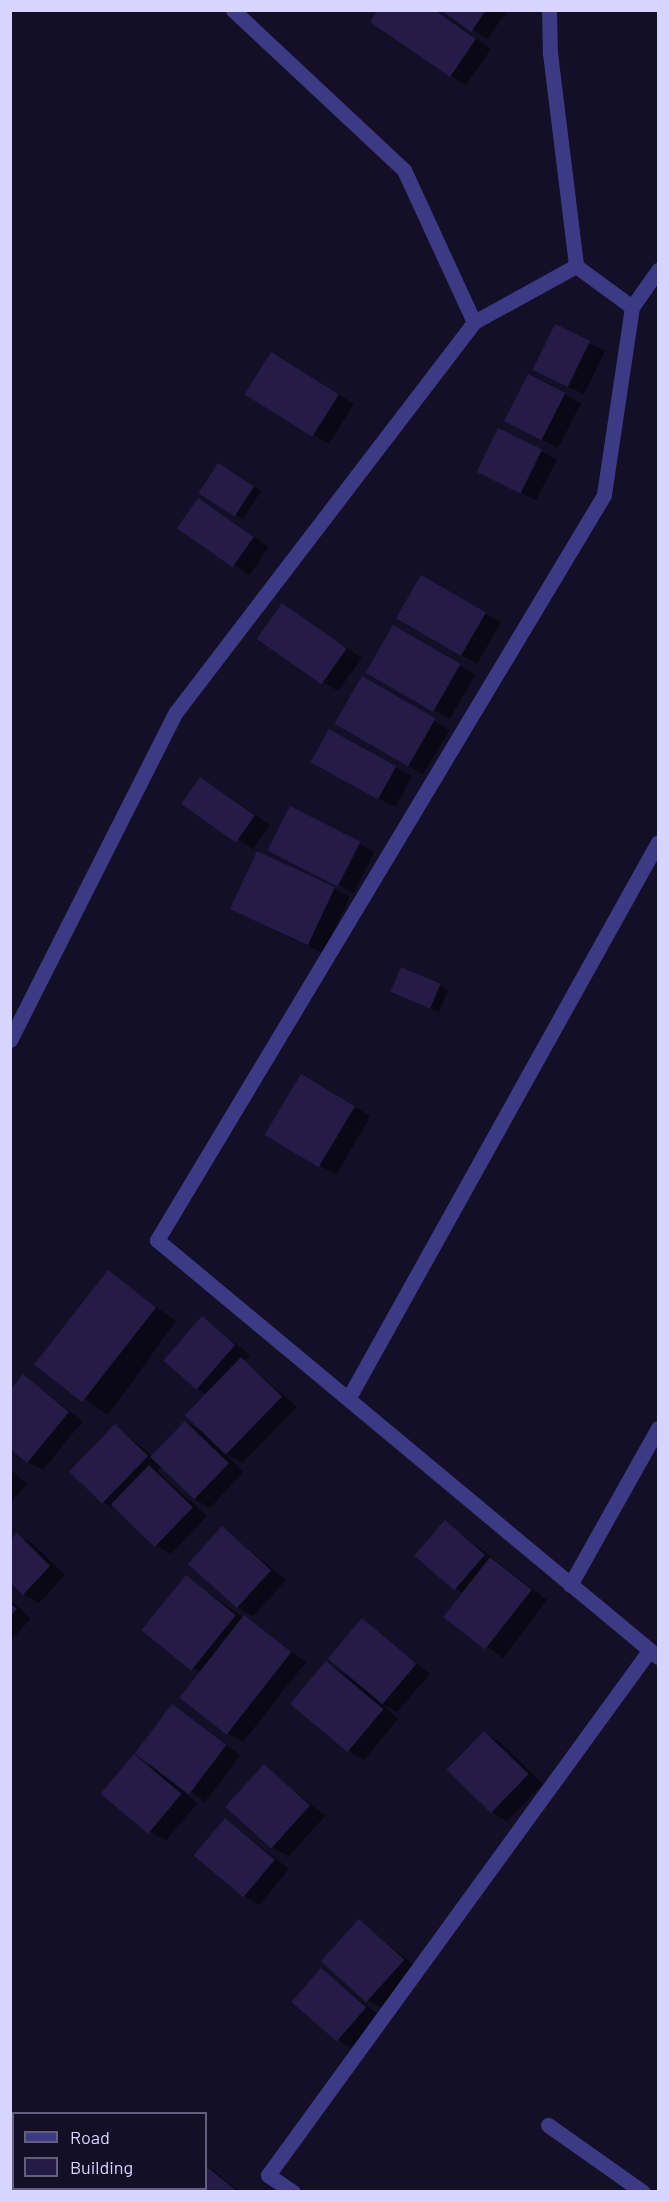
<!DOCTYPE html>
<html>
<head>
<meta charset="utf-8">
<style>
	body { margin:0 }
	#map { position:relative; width:669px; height:2202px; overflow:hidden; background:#130f26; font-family:Barlow,sans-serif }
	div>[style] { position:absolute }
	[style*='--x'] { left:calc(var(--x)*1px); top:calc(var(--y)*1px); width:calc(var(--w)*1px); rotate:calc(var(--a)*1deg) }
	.shadow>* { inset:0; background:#0007; transform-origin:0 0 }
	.building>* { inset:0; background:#241b47; transform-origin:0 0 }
	.street>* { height:15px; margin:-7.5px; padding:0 7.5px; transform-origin:7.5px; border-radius:7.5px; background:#3d3a85 }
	span { translate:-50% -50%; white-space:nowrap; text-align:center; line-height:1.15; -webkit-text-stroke:4.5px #130f26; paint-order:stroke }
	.frame { position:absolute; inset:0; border:12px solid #d9d4ff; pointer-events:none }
	.legend { position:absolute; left:12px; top:2112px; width:195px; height:78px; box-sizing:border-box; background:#130f26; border:2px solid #625e7d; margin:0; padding:8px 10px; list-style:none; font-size:18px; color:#d9d4ff }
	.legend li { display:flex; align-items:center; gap:12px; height:30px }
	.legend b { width:30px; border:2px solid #625e7d }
</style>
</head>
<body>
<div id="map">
	<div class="shadow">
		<i style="clip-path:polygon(436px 10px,491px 49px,466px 85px,451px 76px)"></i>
		<i style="clip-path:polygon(444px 10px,508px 10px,487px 39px)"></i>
		<i style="clip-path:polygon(556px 326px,605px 351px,584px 394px,550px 378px)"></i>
		<i style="clip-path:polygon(287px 363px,354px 404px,329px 444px,247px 393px)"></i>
		<i style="clip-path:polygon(529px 376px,581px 403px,558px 448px,521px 429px)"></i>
		<i style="left:499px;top:430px;width:65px;height:46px;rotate:27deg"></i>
		<i style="clip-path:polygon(226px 469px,261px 491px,243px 519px,236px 515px)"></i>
		<i style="left:199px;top:500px;width:84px;height:34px;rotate:34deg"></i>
		<i style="left:422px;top:577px;width:91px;height:48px;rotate:30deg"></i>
		<i style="clip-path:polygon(282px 605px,362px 658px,338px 691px,323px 682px)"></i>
		<i style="left:393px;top:627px;width:95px;height:51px;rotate:30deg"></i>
		<i style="left:363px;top:678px;width:101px;height:52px;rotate:31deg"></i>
		<i style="clip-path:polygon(329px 731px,412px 776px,395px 807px,328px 771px)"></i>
		<i style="clip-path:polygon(216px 788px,270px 825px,253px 849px,184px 804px)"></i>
		<i style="clip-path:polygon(359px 843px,374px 852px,354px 893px,285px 858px)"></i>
		<i style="clip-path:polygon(334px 888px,350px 897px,323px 953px,231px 909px)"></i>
		<i style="clip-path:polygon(440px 985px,448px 990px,439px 1012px,400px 996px)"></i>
		<i style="left:301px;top:1076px;width:80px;height:68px;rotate:30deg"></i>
		<i style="left:108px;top:1272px;width:84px;height:116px;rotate:36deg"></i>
		<i style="clip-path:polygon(203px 1318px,250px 1355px,244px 1361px,297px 1407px,242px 1463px,225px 1453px,243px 1472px,210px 1508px,194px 1499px,161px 1467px,157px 1471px,207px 1516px,171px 1554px,156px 1545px,118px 1510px,102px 1502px,115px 1426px,153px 1456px,186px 1422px,203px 1432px,207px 1395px,196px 1388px)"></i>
		<i style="clip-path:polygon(23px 1376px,83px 1421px,43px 1470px,28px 1462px)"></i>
		<i style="clip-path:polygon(10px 1469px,27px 1484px,10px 1503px)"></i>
		<i style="clip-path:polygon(446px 1522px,547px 1600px,503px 1658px,446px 1617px,463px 1594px,416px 1555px)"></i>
		<i style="clip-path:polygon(223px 1528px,286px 1580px,253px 1616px,237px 1607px,190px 1564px)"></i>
		<i style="clip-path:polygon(17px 1535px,33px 1544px,65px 1575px,39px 1603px,24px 1594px)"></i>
		<i style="clip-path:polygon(186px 1577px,306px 1662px,243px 1742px,227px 1733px,201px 1673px,143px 1629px)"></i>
		<i style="clip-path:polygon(10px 1599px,31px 1619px,10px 1641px)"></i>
		<i style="clip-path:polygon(362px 1620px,430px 1674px,397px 1712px,382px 1704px,398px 1719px,364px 1760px,349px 1751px,326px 1663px,346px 1675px)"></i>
		<i style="clip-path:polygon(172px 1706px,240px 1755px,205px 1802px,156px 1767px,197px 1803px,166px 1841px,151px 1832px,134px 1756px,153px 1767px)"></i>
		<i style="clip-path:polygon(484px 1733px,500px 1742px,543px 1784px,507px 1821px,491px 1812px)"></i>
		<i style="clip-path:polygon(264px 1766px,325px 1816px,289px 1856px,273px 1848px)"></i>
		<i style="clip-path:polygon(226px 1820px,289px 1869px,259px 1905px,244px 1896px)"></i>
		<i style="clip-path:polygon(359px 1921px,419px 1969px,383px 2009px,368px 2001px)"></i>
		<i style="clip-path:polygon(322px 1970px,381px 2017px,353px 2049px,338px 2040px)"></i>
		<i style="clip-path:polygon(206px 2166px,213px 2170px,240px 2192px,174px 2192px,206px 2188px)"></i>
	</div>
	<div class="building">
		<i style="clip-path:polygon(378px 10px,435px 10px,476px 39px,450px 77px,370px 22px)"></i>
		<i style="clip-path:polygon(441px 10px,486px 10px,471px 32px)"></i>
		<i style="left:555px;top:324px;width:39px;height:51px;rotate:26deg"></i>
		<i style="left:271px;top:352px;width:80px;height:50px;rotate:32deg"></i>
		<i style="left:528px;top:374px;width:42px;height:53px;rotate:27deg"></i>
		<i style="left:498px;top:428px;width:49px;height:49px;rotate:26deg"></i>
		<i style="left:218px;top:463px;width:43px;height:36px;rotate:33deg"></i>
		<i style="left:198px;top:498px;width:68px;height:37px;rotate:35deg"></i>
		<i style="left:421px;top:575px;width:75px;height:50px;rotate:30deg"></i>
		<i style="left:282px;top:603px;width:79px;height:44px;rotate:35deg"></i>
		<i style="left:393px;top:625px;width:78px;height:55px;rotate:30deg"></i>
		<i style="left:362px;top:676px;width:85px;height:55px;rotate:30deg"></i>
		<i style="left:329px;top:729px;width:77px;height:38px;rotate:29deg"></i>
		<i style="left:200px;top:777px;width:67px;height:33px;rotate:35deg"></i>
		<i style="left:290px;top:806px;width:79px;height:50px;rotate:27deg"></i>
		<i style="left:257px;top:851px;width:86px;height:64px;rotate:25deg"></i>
		<i style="left:401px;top:967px;width:43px;height:27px;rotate:23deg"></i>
		<i style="left:301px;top:1074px;width:63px;height:71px;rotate:31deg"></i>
		<i style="left:108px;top:1270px;width:61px;height:120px;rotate:38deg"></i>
		<i style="left:202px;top:1316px;width:44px;height:59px;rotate:41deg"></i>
		<i style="left:241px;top:1357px;width:57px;height:81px;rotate:44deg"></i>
		<i style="clip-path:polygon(23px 1374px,69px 1412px,27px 1463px,10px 1449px,10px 1390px)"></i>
		<i style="left:185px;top:1421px;width:61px;height:50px;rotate:44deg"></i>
		<i style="left:115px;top:1424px;width:46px;height:66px;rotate:44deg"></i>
		<i style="left:149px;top:1465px;width:61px;height:55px;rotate:44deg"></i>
		<i style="left:445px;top:1520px;width:53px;height:47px;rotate:41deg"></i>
		<i style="left:222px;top:1526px;width:66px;height:51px;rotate:42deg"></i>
		<i style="clip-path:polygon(17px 1533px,50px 1566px,23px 1595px,10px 1583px,10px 1540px)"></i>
		<i style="left:490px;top:1557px;width:53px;height:76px;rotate:38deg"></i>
		<i style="left:186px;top:1575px;width:64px;height:71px;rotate:39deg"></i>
		<i style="clip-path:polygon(10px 1603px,17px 1609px,10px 1616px)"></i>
		<i style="left:244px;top:1615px;width:60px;height:105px;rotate:38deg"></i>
		<i style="left:362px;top:1618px;width:71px;height:53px;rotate:40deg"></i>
		<i style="left:326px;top:1661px;width:75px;height:56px;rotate:40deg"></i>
		<i style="left:172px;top:1704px;width:68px;height:62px;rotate:37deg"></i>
		<i style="left:484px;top:1731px;width:62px;height:54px;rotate:44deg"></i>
		<i style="left:134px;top:1754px;width:62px;height:52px;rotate:40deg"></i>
		<i style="left:264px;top:1764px;width:62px;height:58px;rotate:42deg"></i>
		<i style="left:225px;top:1818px;width:65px;height:49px;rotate:40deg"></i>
		<i style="left:359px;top:1919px;width:61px;height:57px;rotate:42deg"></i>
		<i style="left:321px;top:1968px;width:60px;height:45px;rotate:41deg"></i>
		<i style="clip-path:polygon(206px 2166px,238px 2192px,172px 2192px,206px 2188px)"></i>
	</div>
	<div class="street">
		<i style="--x:233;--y:10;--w:234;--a:43.1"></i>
		<i style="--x:404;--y:170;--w:167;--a:65.3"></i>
		<i style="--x:549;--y:10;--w:43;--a:88.7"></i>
		<i style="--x:550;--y:53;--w:215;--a:83"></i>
		<i style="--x:658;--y:270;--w:45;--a:125.1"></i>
		<i style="--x:632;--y:307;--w:190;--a:98.5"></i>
		<i style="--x:604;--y:495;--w:869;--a:120.96"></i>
		<i style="--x:157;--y:1240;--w:652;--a:39.77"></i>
		<i style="--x:10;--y:1040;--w:368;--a:-63.2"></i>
		<i style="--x:176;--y:712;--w:491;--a:-52.6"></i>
		<i style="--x:474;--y:322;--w:116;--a:-28.8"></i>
		<i style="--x:576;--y:266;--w:69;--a:36.2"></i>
		<i style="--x:348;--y:1399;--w:637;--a:-60.9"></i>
		<i style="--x:570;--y:1585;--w:180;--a:-60.7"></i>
		<i style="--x:548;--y:2125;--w:116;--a:35.2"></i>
		<i style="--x:293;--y:2192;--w:30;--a:-146"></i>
		<i style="--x:268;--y:2175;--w:648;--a:-53.98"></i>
	</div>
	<div class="frame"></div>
	<ul class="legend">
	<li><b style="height:8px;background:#3d3a85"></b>Road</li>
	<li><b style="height:16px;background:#241b47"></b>Building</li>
	</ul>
</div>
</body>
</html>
